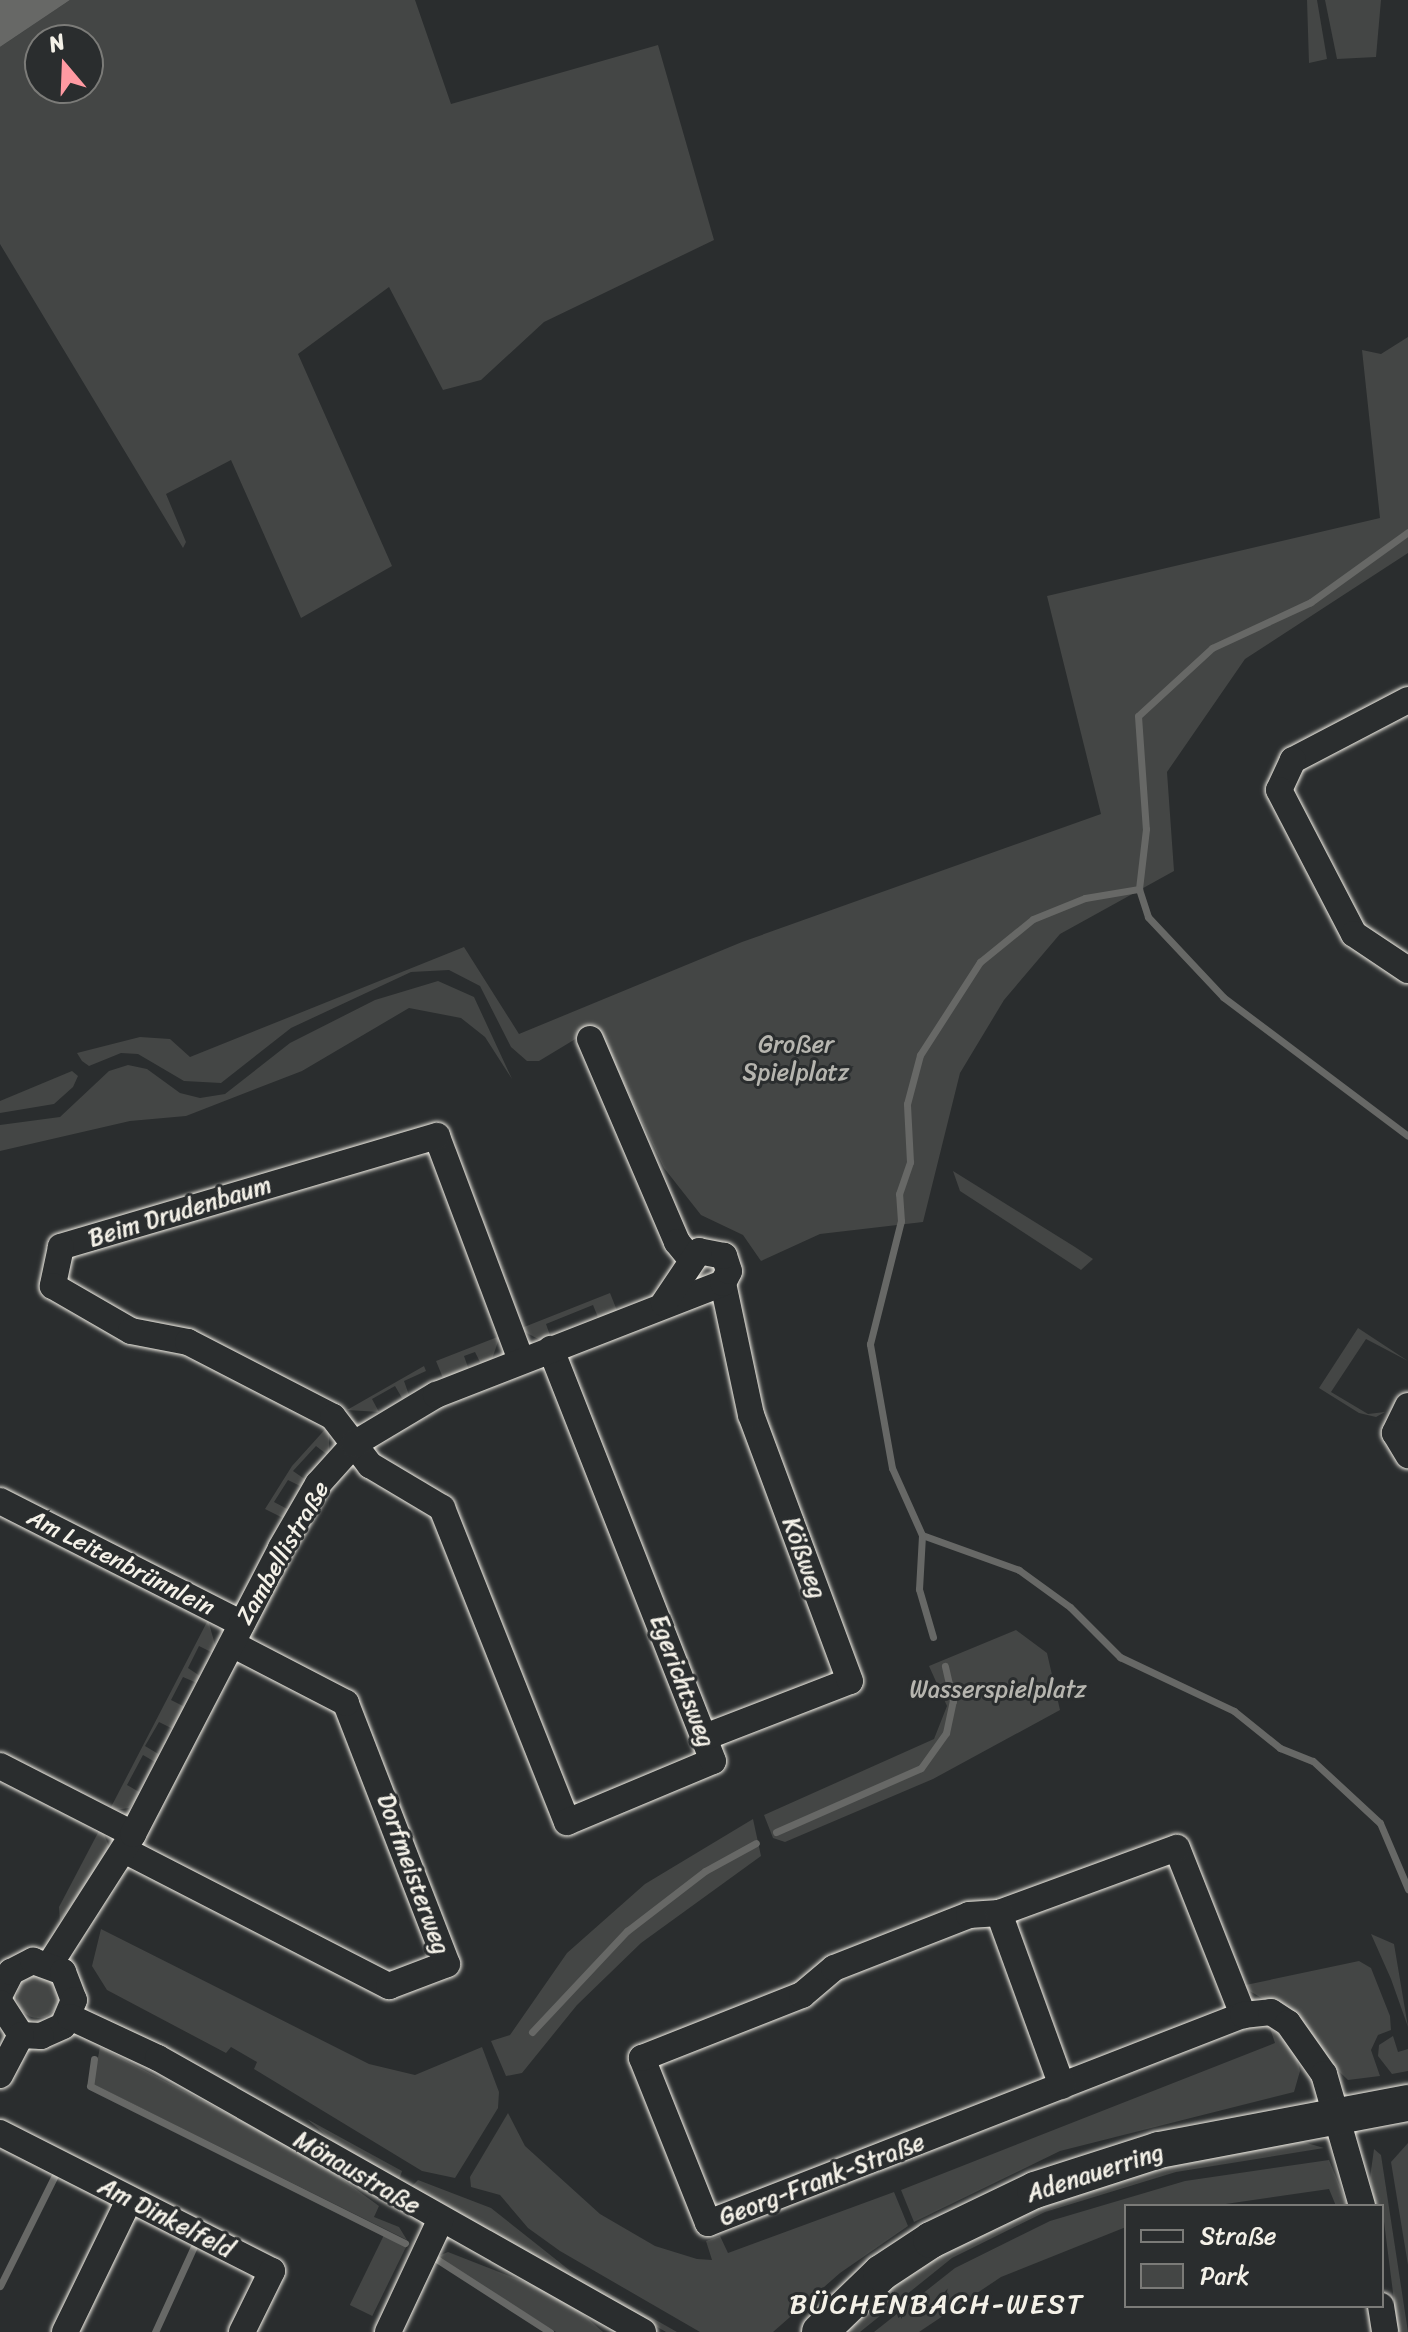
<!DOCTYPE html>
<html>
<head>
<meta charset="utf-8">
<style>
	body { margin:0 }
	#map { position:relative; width:1408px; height:2332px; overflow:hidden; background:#2a2d2e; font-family:Sriracha,sans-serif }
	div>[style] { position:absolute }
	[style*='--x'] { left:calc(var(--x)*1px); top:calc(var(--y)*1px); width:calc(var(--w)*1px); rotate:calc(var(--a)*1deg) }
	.green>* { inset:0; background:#444645; transform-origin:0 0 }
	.round { border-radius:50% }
	.water>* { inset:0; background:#676866 }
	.stream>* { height:7px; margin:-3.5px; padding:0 3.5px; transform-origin:3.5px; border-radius:3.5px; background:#676866 }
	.roads { filter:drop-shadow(0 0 2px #f4f1e8) drop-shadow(0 0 2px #f4f1e8) }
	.minor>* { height:26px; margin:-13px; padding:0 13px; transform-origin:13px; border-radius:13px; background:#2a2d2e }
	.secondary>* { height:36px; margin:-18px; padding:0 18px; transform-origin:18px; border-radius:18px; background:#2a2d2e }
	span { translate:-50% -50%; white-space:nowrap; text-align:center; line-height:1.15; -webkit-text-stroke:6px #2a2d2e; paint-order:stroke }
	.park-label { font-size:24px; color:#b6b5af }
	.street-label { font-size:24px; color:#f4f1e8 }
	.quarter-label { font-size:28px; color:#f4f1e8; letter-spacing:2px }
	.legend { position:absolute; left:1124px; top:2204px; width:260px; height:104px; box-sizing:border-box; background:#2a2d2e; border:2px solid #7b7b78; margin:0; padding:10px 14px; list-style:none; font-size:24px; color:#f4f1e8 }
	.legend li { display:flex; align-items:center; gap:16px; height:40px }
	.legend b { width:40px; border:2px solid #7b7b78 }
	.north { position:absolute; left:24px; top:24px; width:80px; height:80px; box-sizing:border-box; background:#2a2d2e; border:2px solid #7b7b78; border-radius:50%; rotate:341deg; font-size:22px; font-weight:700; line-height:32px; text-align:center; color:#f4f1e8 }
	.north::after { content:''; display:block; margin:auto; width:28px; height:36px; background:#ff9aa2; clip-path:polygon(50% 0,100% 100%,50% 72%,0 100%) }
</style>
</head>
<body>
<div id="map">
	<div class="green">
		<i style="clip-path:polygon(evenodd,70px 0,415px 0,451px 104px,658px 45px,714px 240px,544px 322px,481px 380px,443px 390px,389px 287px,298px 354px,392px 566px,301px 618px,231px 460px,166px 494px,186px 542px,183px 548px,0 244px,0 47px,70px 0,40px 40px,88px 40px,88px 88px,40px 88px,40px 40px)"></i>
		<i style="clip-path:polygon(1307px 0,1317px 0,1327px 59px,1309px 63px)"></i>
		<i style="clip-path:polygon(1325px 0,1381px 0,1376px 57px,1337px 59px)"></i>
		<i style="clip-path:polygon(1408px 337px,1408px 553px,1245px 659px,1167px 772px,1174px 871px,1060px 934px,1004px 1000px,960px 1073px,923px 1222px,820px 1234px,761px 1261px,743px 1235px,701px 1215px,664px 1168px,597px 1026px,539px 1061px,527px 1061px,511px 1047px,480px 986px,449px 970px,411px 972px,291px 1028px,221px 1083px,184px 1081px,138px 1054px,121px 1053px,89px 1066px,82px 1061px,77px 1053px,140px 1037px,170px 1039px,190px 1057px,464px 947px,519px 1034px,742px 942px,1101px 814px,1047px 596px,1380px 518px,1362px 350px,1381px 354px)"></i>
		<i style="clip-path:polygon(438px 981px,474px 997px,512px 1079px,485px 1037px,461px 1018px,409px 1008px,302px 1071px,186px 1116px,130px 1121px,0 1151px,0 1125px,60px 1117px,109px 1071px,128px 1065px,147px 1069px,180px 1093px,200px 1098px,225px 1094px,290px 1043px,375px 1000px)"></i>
		<i style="clip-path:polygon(72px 1071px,78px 1076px,73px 1087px,54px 1104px,0 1113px,0 1101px)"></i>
		<i style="clip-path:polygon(953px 1171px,1075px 1247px,1093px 1259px,1081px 1270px,960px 1191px)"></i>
		<i style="clip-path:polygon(610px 1293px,618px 1313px,599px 1320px,593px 1305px,546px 1324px,551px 1338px,542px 1341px,519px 1329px)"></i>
		<i style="clip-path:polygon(1358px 1328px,1408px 1361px,1366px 1339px,1331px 1392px,1368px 1414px,1385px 1412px,1376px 1417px,1359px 1413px,1319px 1388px)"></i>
		<i style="clip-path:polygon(500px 1336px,492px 1359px,482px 1366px,475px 1352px,464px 1356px,470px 1373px,445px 1383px,436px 1361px)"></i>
		<i style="clip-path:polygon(424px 1366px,426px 1371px,404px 1381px,409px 1395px,402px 1398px,395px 1386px,372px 1399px,379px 1412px,347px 1410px)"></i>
		<i style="clip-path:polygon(329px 1425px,329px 1456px,316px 1446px,293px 1471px,306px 1480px,302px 1487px,288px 1480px,274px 1502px,291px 1511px,291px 1522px,265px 1509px,292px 1466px)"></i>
		<i style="clip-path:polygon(208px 1620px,216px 1648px,213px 1653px,199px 1646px,188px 1668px,200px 1676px,197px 1683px,183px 1677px,171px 1700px,189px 1709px,177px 1731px,159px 1722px,145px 1746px,160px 1755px,155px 1762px,143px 1755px,127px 1785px,141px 1793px,129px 1808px,109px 1811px)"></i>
		<i style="clip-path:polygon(1016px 1630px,1047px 1653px,1060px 1710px,933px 1779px,785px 1842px,773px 1838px,764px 1815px,934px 1739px,947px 1706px,929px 1666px)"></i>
		<i style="clip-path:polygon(753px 1819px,761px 1856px,641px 1943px,577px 2005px,522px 2073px,506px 2076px,491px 2041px,510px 2035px,567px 1953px,645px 1884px)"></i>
		<i style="clip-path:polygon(101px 1827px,110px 1849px,60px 1921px,59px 1907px)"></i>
		<i style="clip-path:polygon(101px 1929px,369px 2064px,415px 2075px,482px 2047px,499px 2092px,498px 2108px,455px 2178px,422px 2171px,254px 2069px,257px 2062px,231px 2047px,226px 2053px,107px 1990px,92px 1966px)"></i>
		<i style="clip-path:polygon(1371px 1934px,1394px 1944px,1408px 2027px,1391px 1979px)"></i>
		<i style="clip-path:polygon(1359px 1961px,1371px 1968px,1390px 2016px,1391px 2030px,1378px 2035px,1371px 2050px,1380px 2076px,1348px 2080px,1265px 2000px,1241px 1986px)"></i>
		<i class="round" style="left:17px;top:1976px;width:42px;height:42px"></i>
		<i style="clip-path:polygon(1269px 2025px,1295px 2052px,1300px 2071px,1294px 2092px,1060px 2151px,914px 2222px,901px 2190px,1275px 2043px)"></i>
		<i style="clip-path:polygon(1393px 2036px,1398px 2052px,1408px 2049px,1408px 2071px,1392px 2074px,1378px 2056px,1379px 2045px)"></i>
		<i style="clip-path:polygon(100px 2047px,316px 2160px,379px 2206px,374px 2217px,399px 2227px,407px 2240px,93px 2084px)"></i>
		<i style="clip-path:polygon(508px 2113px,525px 2146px,600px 2214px,655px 2246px,697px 2259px,712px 2260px,706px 2241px,720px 2236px,728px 2253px,894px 2192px,908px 2226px,840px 2273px,773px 2332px,700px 2332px,560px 2251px,528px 2228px,500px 2195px,471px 2187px,470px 2177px)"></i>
		<i style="clip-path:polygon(307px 2119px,402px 2171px,399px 2180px,334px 2142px)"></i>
		<i style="clip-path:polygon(1300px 2141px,1324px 2148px,1176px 2172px,1045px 2212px,952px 2258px,860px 2332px,844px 2332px,896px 2283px,954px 2244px,1106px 2178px)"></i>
		<i style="clip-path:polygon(1408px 2143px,1408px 2265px,1391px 2162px)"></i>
		<i style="clip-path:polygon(1374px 2149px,1381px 2155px,1408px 2332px,1398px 2332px,1382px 2206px,1375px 2206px,1370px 2178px)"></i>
		<i style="clip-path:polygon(1329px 2160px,1348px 2206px,1336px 2206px,1329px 2189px,1212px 2206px,1126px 2206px,1126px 2227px,1001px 2277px,919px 2332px,874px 2332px,955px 2268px,1050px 2221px,1185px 2181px)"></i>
		<i style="clip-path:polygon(418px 2180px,491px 2208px,573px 2273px,677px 2332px,666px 2332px,411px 2187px)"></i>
		<i style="left:384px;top:2235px;width:25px;height:78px;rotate:26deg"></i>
		<i style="clip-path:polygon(448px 2252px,535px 2286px,576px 2308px,603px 2332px,556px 2332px,436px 2257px)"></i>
	</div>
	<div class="water">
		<i style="clip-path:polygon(0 0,70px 0,0 47px)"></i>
	</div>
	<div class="stream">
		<i style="--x:1408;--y:532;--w:120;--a:144.2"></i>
		<i style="--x:1311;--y:602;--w:109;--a:155.1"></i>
		<i style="--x:1212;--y:648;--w:100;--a:137.4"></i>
		<i style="--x:1138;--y:716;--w:113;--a:86"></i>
		<i style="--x:1146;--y:829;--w:60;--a:96.7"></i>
		<i style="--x:1139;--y:889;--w:29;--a:72"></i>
		<i style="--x:1148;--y:917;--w:110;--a:46.8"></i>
		<i style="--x:1223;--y:997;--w:231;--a:36.9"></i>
		<i style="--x:922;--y:1535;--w:103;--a:19.8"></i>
		<i style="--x:1019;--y:1570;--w:63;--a:36"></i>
		<i style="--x:1070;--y:1607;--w:71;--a:45"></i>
		<i style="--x:1120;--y:1657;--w:126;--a:25.3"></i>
		<i style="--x:1234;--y:1711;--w:59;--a:38.8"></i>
		<i style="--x:1280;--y:1748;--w:35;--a:22"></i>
		<i style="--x:1313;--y:1761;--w:91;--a:42.8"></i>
		<i style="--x:1380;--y:1823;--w:72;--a:67"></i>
		<i style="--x:933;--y:1637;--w:50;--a:-106.3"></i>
		<i style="--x:919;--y:1589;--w:54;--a:-86.8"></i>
		<i style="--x:922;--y:1535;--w:73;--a:-114.1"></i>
		<i style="--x:892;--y:1468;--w:126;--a:-100.1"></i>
		<i style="--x:870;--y:1344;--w:127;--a:-75.9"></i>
		<i style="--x:901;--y:1221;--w:27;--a:-94"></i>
		<i style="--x:899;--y:1194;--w:34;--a:-71"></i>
		<i style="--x:910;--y:1162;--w:58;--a:-93"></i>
		<i style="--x:907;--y:1104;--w:51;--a:-75.1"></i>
		<i style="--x:920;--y:1055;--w:111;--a:-57.2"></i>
		<i style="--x:980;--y:962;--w:68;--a:-39.1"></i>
		<i style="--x:1033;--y:919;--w:56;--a:-22"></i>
		<i style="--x:1085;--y:898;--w:55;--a:-9.5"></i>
		<i style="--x:776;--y:1832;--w:158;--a:-23.8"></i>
		<i style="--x:921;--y:1768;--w:43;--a:-54.5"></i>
		<i style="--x:946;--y:1733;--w:33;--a:-78"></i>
		<i style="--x:953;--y:1701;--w:36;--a:-103"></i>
		<i style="--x:532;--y:2032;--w:139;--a:-46.8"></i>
		<i style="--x:627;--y:1931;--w:98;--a:-37.6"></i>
		<i style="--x:705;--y:1871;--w:58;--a:-28.8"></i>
		<i style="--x:94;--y:2059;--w:27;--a:98"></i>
		<i style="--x:90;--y:2086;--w:352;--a:26.5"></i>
		<i style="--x:435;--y:2258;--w:137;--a:32.8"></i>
		<i style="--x:0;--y:2286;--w:126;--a:-63.6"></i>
		<i style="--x:155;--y:2332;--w:99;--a:-65.5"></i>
	</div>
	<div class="roads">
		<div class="minor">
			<i style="--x:1408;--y:700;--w:130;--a:152.4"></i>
			<i style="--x:1293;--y:760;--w:33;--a:115"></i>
			<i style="--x:1279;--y:790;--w:162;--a:62.5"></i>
			<i style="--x:1354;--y:934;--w:65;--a:33.7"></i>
			<i style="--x:590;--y:1039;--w:221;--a:66.8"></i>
			<i style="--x:677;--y:1242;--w:22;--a:51"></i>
			<i style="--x:521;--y:1360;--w:239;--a:-110.6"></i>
			<i style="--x:437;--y:1136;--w:392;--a:163.6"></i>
			<i style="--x:61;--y:1247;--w:40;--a:102"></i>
			<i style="--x:53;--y:1286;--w:90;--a:30"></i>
			<i style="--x:131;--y:1331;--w:58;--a:10.9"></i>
			<i style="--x:188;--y:1342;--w:163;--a:27.3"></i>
			<i style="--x:333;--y:1417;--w:61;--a:52.4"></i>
			<i style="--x:370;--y:1465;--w:84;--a:30.8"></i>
			<i style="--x:442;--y:1508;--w:338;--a:68.3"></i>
			<i style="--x:567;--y:1822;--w:158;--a:-22.7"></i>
			<i style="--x:713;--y:1761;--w:443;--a:-111.5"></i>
			<i style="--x:1408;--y:1406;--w:30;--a:116"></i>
			<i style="--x:1395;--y:1433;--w:26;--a:59"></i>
			<i style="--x:0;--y:1501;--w:271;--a:26.9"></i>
			<i style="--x:705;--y:1737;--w:155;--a:-21.1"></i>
			<i style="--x:850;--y:1681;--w:284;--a:-110.4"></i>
			<i style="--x:751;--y:1415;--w:135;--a:-102"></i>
			<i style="--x:0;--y:1766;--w:149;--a:27.1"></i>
			<i style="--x:1177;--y:1848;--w:180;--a:68.4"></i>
			<i style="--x:1243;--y:2015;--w:574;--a:158.75"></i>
			<i style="--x:708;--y:2223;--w:178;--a:-111.8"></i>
			<i style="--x:642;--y:2058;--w:172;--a:-21.5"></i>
			<i style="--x:802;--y:1995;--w:42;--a:-40.2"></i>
			<i style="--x:834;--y:1968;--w:145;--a:-21.4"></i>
			<i style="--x:969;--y:1915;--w:30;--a:-4"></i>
			<i style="--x:999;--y:1913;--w:189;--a:-20.1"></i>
			<i style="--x:124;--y:1850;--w:298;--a:27.2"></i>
			<i style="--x:389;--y:1986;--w:62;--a:-20.8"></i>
			<i style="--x:447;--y:1964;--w:280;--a:-111.2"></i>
			<i style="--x:346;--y:1703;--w:128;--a:-152.6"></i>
			<i style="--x:999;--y:1913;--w:184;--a:70"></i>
			<i style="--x:50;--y:1964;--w:154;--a:-57.4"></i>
			<i style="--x:133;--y:1834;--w:322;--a:-62.6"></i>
			<i style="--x:281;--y:1548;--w:74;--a:-60"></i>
			<i style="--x:318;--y:1484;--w:54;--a:-48"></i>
			<i style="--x:354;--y:1444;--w:96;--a:-30.9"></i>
			<i style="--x:436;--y:1395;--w:308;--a:-21.3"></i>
			<i style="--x:723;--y:1283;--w:13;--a:-63"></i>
			<i style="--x:729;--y:1271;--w:16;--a:-108"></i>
			<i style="--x:724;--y:1256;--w:25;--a:-169"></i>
			<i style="--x:699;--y:1251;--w:63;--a:123.9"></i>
			<i style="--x:0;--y:1994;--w:25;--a:-63"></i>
			<i style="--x:11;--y:1972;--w:25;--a:-27"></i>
			<i style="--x:33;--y:1961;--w:32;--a:20"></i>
			<i style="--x:63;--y:1972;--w:30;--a:69"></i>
			<i style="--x:74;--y:2000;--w:28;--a:113"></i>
			<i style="--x:63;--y:2026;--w:24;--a:156"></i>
			<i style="--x:41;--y:2036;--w:20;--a:-177"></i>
			<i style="--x:21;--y:2035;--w:38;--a:-123"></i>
			<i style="--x:1243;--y:2015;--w:28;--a:-6"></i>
			<i style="--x:1271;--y:2012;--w:20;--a:33"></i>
			<i style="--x:1288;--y:2023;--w:62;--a:54.8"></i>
			<i style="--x:1324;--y:2074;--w:137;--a:73.9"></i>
			<i style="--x:70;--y:2017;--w:97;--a:25"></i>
			<i style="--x:158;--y:2058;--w:557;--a:29.46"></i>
			<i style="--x:0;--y:2075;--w:45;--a:-62.3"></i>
			<i style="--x:0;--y:2133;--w:305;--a:26.9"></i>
			<i style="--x:272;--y:2271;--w:68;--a:116.2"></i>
			<i style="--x:1381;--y:2306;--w:26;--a:81"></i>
			<i style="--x:65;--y:2332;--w:147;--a:-64.1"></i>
			<i style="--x:388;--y:2332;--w:123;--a:-64.9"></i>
		</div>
		<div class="secondary">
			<i style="--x:820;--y:2332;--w:85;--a:-44"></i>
			<i style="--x:881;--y:2273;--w:60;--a:-33.4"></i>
			<i style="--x:931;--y:2240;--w:115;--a:-25.7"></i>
			<i style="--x:1035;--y:2190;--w:130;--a:-17.9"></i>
			<i style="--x:1159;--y:2150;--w:253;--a:-10.7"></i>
		</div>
	</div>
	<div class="park-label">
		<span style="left:796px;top:1059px">Großer<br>Spielplatz</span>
		<span style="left:998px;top:1690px">Wasserspielplatz</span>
	</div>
	<div class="street-label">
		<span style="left:180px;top:1212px;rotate:-17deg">Beim Drudenbaum</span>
		<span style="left:283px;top:1553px;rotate:-60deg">Zambellistraße</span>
		<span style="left:804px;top:1558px;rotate:70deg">Kößweg</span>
		<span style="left:121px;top:1563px;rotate:27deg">Am Leitenbrünnlein</span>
		<span style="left:682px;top:1681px;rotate:69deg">Egerichtsweg</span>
		<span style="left:413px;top:1874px;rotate:70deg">Dorfmeisterweg</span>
		<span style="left:357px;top:2173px;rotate:30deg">Mönaustraße</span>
		<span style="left:1095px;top:2173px;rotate:-18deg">Adenauerring</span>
		<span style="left:822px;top:2180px;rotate:-21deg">Georg-Frank-Straße</span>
		<span style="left:166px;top:2218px;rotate:27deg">Am Dinkelfeld</span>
	</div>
	<div class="quarter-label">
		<span style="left:937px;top:2304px">BÜCHENBACH-WEST</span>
	</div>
	<ul class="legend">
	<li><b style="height:10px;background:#2a2d2e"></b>Straße</li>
	<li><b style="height:22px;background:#444645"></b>Park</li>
	</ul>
	<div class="north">N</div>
</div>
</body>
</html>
